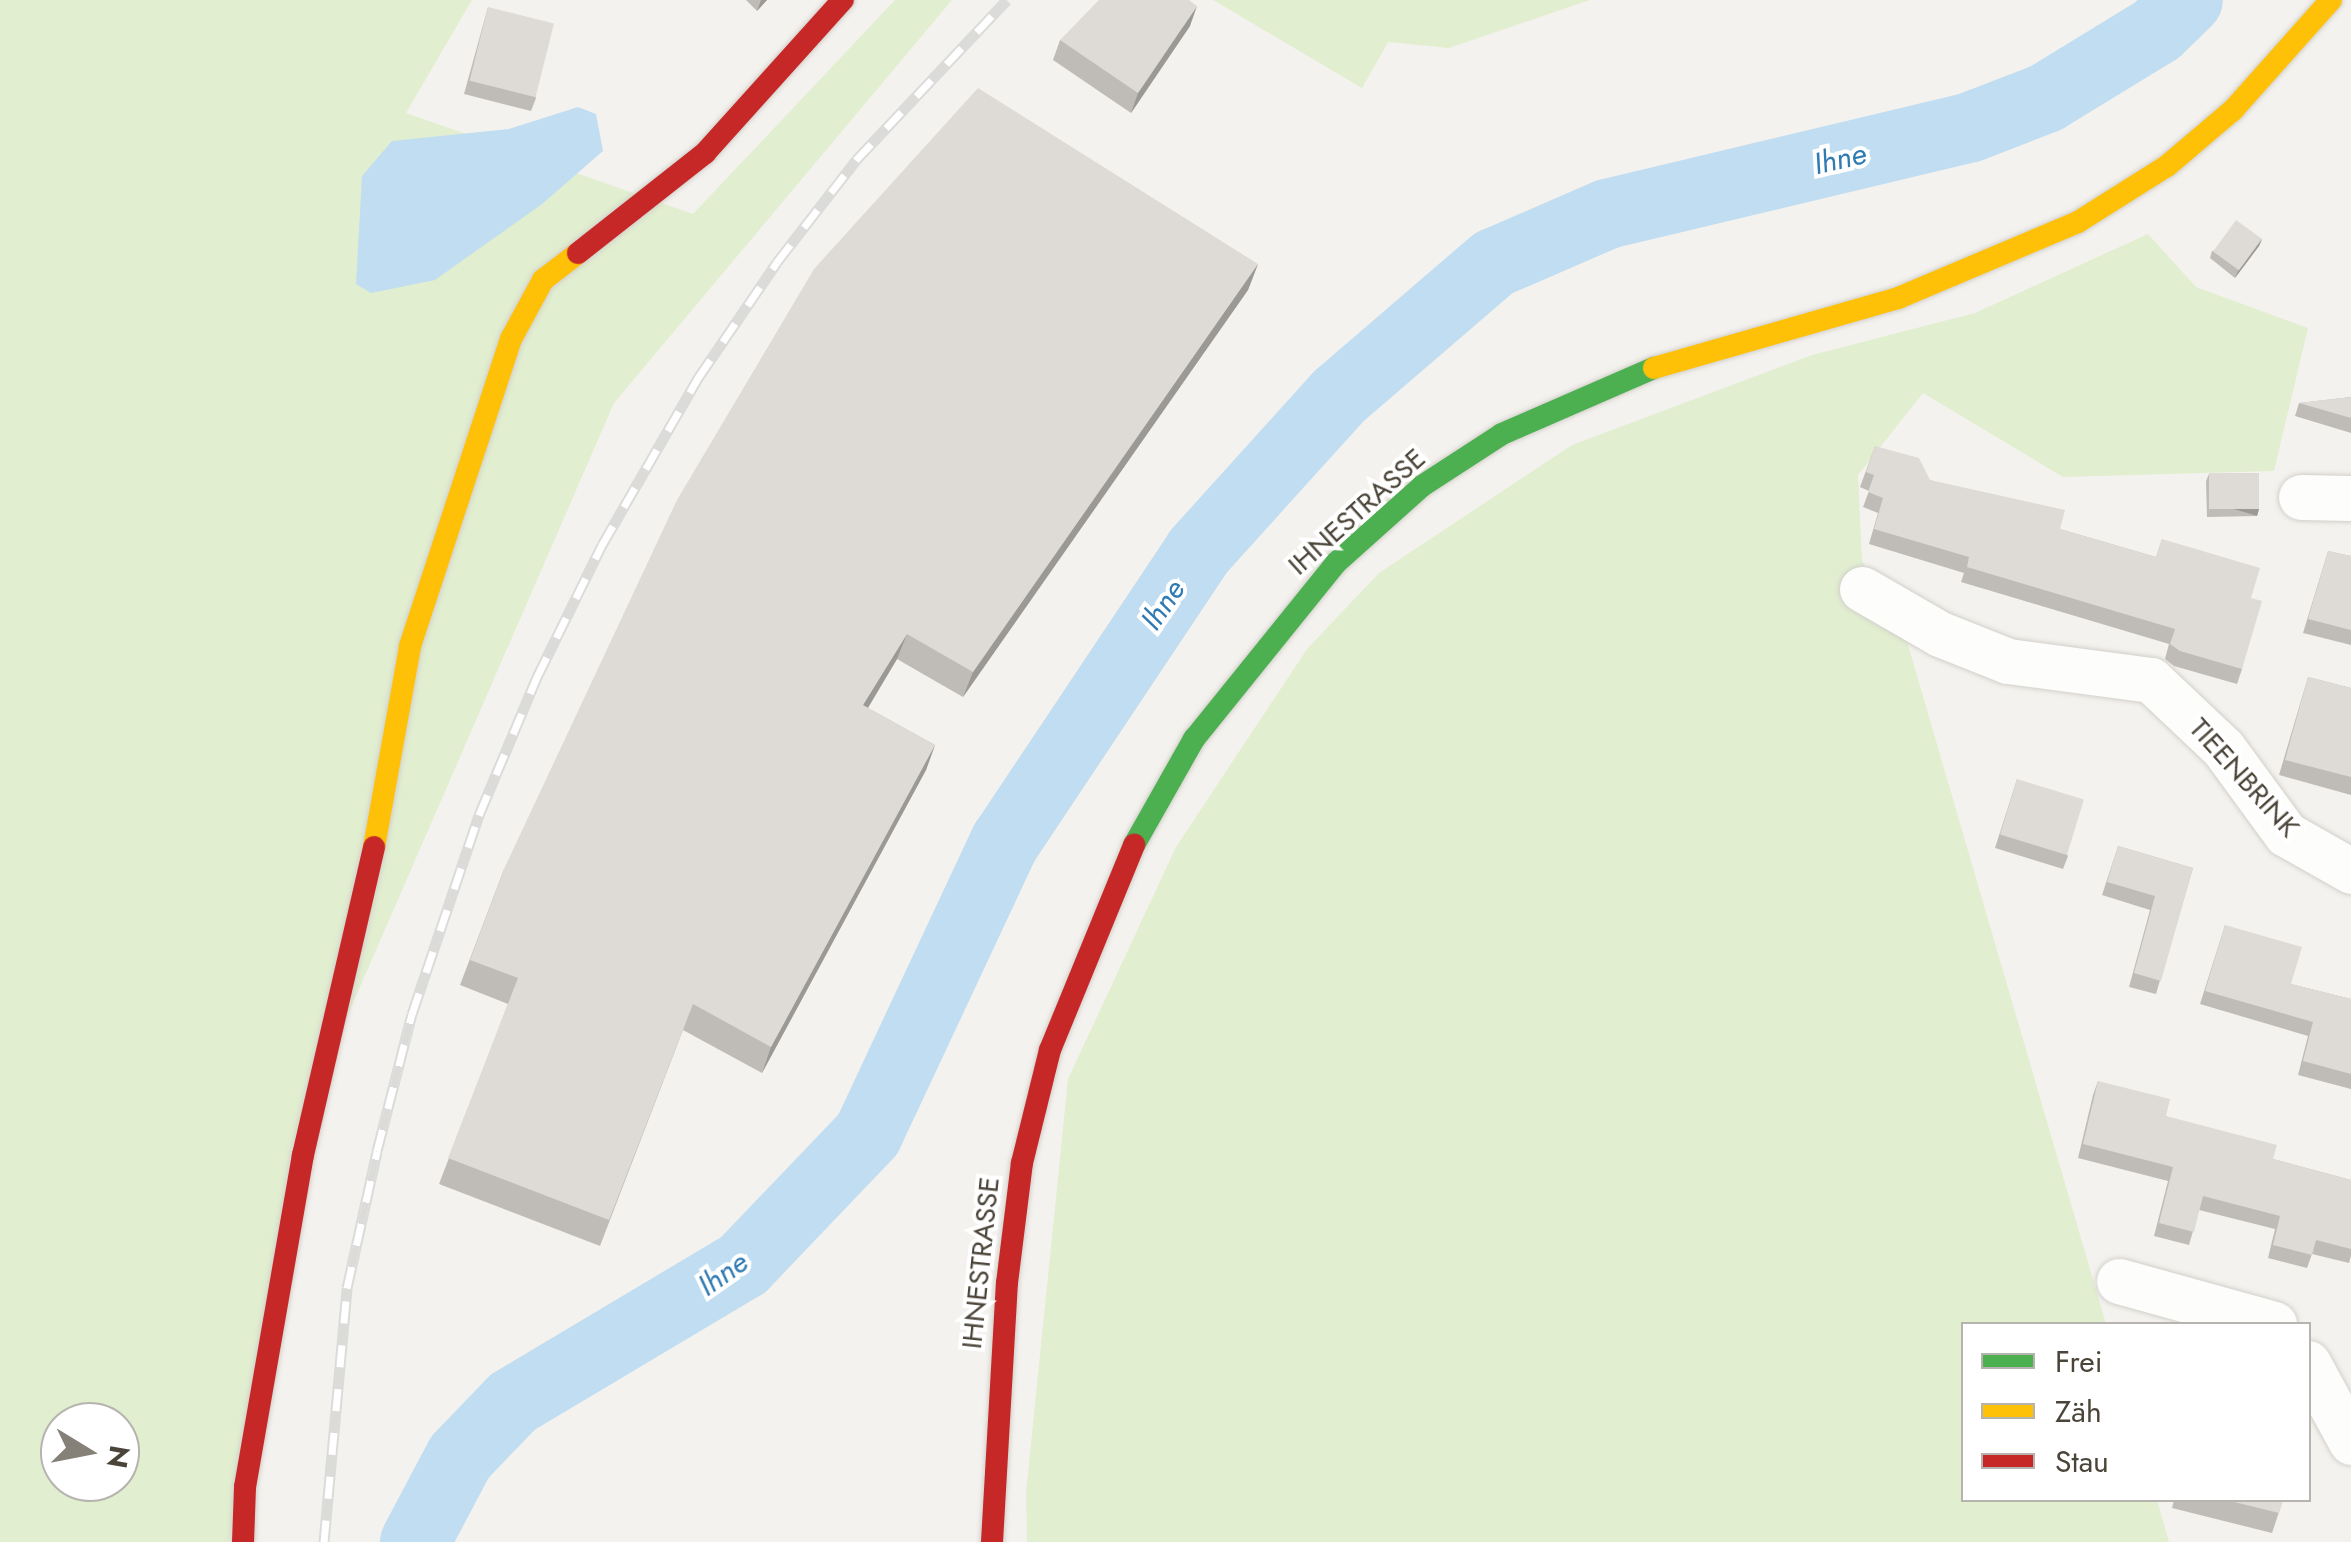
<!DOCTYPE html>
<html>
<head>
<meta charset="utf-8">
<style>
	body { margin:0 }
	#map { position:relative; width:2351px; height:1542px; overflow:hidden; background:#f4f2ee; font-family:Jost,sans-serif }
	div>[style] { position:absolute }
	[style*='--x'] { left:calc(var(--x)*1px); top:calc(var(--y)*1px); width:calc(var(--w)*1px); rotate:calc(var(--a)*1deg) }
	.green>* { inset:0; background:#e1eecf }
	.water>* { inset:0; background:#c0ddf1 }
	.river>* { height:70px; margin:-35px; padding:0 35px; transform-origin:35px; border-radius:35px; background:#c0ddf1 }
	.roads { filter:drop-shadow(0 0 2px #d2d0cb) drop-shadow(0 0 2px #d2d0cb) }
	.street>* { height:45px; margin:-22.5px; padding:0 22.5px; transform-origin:22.5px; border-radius:22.5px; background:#fdfdfc }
	.fast>* { height:22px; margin:-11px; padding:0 11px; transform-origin:11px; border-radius:11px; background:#4caf50 }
	.slow>* { height:22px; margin:-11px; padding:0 11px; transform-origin:11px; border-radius:11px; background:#ffc107 }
	.jam>* { height:22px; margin:-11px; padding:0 11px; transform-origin:11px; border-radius:11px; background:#c62828 }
	.rail>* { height:11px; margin-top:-5.5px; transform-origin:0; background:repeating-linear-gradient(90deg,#fff 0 22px,#dbdbda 0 44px); box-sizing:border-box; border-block:2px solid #dbdbda }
	.wall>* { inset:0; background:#bfbcb8 }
	.shaded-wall>* { inset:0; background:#9b9996; transform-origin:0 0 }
	.building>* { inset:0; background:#dedbd6; transform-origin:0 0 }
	span { translate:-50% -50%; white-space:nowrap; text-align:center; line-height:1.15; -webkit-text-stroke:8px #fff; paint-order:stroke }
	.street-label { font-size:28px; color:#4b4439 }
	.water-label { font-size:30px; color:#2e7ab2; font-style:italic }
	.legend { position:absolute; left:1961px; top:1322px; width:350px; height:180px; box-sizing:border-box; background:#fff; border:2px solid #b7b4b0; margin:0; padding:12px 18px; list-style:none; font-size:30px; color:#4b4439 }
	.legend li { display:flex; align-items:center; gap:20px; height:50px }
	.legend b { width:50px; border:2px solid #b7b4b0 }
	.north { position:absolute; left:40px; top:1402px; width:100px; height:100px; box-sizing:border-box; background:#fff; border:2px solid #b7b4b0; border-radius:50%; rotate:100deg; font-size:28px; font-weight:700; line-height:40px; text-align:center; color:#4b4439 }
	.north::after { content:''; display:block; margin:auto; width:35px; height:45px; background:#868178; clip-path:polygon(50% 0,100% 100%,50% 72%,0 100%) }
</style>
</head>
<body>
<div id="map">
	<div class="green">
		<i style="clip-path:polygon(evenodd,0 0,472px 0,406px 113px,693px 214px,895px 0,952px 0,614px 403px,293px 1141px,229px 1542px,0 1542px,0 0,60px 1422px,120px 1422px,120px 1482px,60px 1482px,60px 1422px)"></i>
		<i style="clip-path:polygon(1213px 0,1590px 0,1449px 48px,1388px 42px,1362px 88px)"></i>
		<i style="clip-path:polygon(2148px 234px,2196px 287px,2308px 328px,2274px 471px,2063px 477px,1923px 393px,1858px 475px,1862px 561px,1906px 638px,2106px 1324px,1964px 1324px,1964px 1500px,2157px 1500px,2169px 1542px,1027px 1542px,1026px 1493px,1068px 1079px,1176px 847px,1307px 649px,1379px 573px,1572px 445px,1812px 355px,1975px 313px)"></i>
	</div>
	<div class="water">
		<i style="clip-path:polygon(578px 107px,596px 114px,603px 151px,542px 204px,435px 280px,371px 293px,356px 284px,362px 176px,392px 141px,509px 129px)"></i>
	</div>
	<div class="river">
		<i style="--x:415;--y:1542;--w:96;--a:-62.1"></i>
		<i style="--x:460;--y:1457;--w:76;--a:-46.1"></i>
		<i style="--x:513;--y:1402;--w:268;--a:-30.8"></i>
		<i style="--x:743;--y:1265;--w:181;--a:-46.3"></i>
		<i style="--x:868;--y:1134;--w:323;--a:-64.9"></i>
		<i style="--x:1005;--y:842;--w:350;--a:-56.3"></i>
		<i style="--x:1199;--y:551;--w:207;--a:-47.9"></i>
		<i style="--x:1338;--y:397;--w:206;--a:-40.7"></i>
		<i style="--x:1494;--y:263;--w:123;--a:-23.4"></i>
		<i style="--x:1607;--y:214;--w:374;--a:-13.4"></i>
		<i style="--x:1971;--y:127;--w:80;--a:-21.1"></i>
		<i style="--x:2046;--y:98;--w:130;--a:-31.5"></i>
		<i style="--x:2157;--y:30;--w:43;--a:-44.1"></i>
	</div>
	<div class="roads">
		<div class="street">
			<i style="--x:2301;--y:497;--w:50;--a:1.1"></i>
			<i style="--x:1862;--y:589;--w:90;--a:30"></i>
			<i style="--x:1940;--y:634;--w:73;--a:21.7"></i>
			<i style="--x:2008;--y:661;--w:144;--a:7.6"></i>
			<i style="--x:2151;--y:680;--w:99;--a:43.4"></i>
			<i style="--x:2223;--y:748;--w:107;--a:53.8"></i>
			<i style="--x:2286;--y:834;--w:75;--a:29.6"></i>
			<i style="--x:2119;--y:1281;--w:161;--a:15.5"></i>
			<i style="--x:2308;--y:1363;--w:90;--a:61.4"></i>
		</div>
		<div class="fast">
			<i style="--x:1134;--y:845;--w:122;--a:-60.5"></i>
			<i style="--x:1194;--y:739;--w:226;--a:-51.1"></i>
			<i style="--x:1336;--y:563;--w:115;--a:-41.8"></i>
			<i style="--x:1422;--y:486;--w:95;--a:-33"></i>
			<i style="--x:1502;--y:434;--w:166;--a:-23.5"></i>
		</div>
		<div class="slow">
			<i style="--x:1654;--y:368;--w:254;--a:-16"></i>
			<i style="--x:1898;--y:298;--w:195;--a:-22.9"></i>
			<i style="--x:2078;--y:222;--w:105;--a:-32.2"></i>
			<i style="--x:2167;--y:166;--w:87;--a:-40.3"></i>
			<i style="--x:2233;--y:110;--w:147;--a:-48.3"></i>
			<i style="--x:374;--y:847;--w:204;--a:-79.8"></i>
			<i style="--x:410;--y:646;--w:323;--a:-71.8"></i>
			<i style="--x:511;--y:339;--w:67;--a:-61.5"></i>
			<i style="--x:543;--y:280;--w:44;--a:-37.6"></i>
		</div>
		<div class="jam">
			<i style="--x:578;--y:253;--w:162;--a:-38.2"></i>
			<i style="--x:705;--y:153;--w:206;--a:-48"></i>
			<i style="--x:243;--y:1542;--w:55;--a:-87.9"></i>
			<i style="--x:245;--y:1487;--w:337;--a:-80.1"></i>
			<i style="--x:303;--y:1155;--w:316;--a:-77"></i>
			<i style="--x:992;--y:1542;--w:259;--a:-86.7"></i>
			<i style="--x:1007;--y:1283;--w:121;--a:-82.9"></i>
			<i style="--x:1022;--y:1163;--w:116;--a:-76.1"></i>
			<i style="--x:1050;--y:1050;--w:222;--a:-67.7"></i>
		</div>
	</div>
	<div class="rail">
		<i style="--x:324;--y:1542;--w:255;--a:-84.8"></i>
		<i style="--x:347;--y:1288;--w:140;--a:-77.6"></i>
		<i style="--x:377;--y:1151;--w:141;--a:-75.7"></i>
		<i style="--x:412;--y:1014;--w:210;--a:-71.4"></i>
		<i style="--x:479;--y:815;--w:150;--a:-67.2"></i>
		<i style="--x:537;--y:677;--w:147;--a:-63.8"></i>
		<i style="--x:602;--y:545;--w:193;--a:-60.1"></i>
		<i style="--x:698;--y:378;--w:140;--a:-55.7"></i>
		<i style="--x:777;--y:262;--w:129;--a:-52.2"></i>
		<i style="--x:856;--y:160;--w:220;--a:-46.7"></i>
	</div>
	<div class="wall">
		<i style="clip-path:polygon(746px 0,767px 0,757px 11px)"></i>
		<i style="clip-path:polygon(488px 7px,536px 98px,531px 111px,464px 94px)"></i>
		<i style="clip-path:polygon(1190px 26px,1131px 113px,1053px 60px,1060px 40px)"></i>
		<i style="clip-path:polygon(2262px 239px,2259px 246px,2235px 278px,2210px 258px,2212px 251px)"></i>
		<i style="clip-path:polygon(1258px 264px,1248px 290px,963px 697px,897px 659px,868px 708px,935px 745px,926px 770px,762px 1073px,683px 1030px,600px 1246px,439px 1184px,508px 1004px,460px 985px,504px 869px)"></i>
		<i style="clip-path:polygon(2351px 397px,2351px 433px,2295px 416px,2299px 403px)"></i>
		<i style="clip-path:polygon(1875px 446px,1930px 480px,2060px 529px,2156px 557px,2162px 539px,2251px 598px,2242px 669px,2237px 684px,2174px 666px,2165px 659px,2169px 644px,1961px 582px,1964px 573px,1869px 544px,1878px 513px,1863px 507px,1869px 491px,1860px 487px)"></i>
		<i style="clip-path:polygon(2209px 474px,2259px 509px,2257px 516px,2207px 517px,2206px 481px)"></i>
		<i style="clip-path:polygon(2328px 551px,2351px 556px,2351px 645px,2303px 633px)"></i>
		<i style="clip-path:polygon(2308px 677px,2351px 688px,2351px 795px,2279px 775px)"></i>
		<i style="clip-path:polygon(2017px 779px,2068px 856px,2063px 869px,1995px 848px)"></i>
		<i style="clip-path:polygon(2118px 846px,2193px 868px,2156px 994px,2129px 987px,2150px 910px,2102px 895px)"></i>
		<i style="clip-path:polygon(2225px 925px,2291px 984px,2351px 999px,2351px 1089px,2298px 1075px,2308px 1036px,2200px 1004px)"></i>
		<i style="clip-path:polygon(2098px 1081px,2166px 1116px,2273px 1159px,2351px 1180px,2351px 1256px,2349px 1263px,2312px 1254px,2307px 1268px,2268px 1258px,2275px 1229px,2199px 1210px,2189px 1245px,2154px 1236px,2168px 1181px,2078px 1158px,2093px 1095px)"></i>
		<i style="clip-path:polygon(2174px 1500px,2283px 1500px,2272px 1533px,2172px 1508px)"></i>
	</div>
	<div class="shaded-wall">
		<i style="clip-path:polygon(761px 0,767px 0,757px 11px)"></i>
		<i style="clip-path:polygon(1197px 6px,1190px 26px,1131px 113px,1138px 93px)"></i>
		<i style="clip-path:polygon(2262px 239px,2259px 246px,2235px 278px,2238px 271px)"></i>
		<i style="clip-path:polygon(1258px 264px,1248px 290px,963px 697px,973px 672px)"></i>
		<i style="left:2259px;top:509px;width:7px;height:50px;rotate:106deg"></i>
		<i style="clip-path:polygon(907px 634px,897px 659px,854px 731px,863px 705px)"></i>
		<i style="clip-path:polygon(935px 745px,926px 770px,762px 1073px,771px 1047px)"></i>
	</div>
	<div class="building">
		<i style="clip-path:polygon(1099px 0,1189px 0,1197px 6px,1138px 93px,1060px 40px)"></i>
		<i style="left:488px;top:7px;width:68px;height:76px;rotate:14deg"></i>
		<i style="clip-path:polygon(978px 88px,1258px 264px,973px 672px,907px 634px,863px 705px,935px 745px,771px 1047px,693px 1004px,609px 1220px,448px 1158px,518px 978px,470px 960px,504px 869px,677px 500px,814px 269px)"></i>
		<i style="left:2236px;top:220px;width:32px;height:39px;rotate:36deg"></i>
		<i style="clip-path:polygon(2351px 397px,2351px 418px,2299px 403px)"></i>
		<i style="clip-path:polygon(1875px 446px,1919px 458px,1930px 480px,2065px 510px,2060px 529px,2156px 557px,2162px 539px,2260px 568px,2251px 598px,2262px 601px,2242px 669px,2180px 651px,2170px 644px,2175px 629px,1967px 567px,1969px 557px,1874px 529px,1883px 498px,1868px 492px,1874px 475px,1866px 472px)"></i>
		<i style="left:2259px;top:473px;width:36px;height:50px;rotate:90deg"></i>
		<i style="clip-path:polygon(2328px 551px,2351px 556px,2351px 630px,2308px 619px)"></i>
		<i style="clip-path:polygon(2308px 677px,2351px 688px,2351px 777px,2285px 760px)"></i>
		<i style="left:2017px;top:779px;width:70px;height:58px;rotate:17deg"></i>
		<i style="clip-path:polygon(2118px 846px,2193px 868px,2161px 981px,2134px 973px,2155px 896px,2107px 882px)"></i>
		<i style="clip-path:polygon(2225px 925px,2302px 947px,2291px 984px,2351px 999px,2351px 1074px,2303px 1061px,2313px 1022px,2205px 991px)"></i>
		<i style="clip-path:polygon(2098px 1081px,2170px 1099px,2166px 1116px,2277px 1145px,2273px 1159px,2351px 1180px,2351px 1249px,2316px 1240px,2312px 1255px,2273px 1245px,2280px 1216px,2203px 1196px,2194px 1232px,2159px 1223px,2173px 1167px,2083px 1144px)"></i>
		<i style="clip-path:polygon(2226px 1500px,2283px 1500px,2279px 1513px)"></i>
	</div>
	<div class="street-label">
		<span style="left:1357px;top:512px;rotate:-42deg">IHNESTRASSE</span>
		<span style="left:2244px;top:778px;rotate:48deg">TIEENBRINK</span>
		<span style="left:981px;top:1263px;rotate:-84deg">IHNESTRASSE</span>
	</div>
	<div class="water-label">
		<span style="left:1840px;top:159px;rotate:-13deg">Ihne</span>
		<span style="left:1163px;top:605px;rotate:-56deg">Ihne</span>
		<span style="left:723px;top:1274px;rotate:-35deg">Ihne</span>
	</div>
	<ul class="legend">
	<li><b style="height:12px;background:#4caf50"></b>Frei</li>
	<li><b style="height:12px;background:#ffc107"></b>Zäh</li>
	<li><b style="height:12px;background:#c62828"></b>Stau</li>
	</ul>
	<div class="north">N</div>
</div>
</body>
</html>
